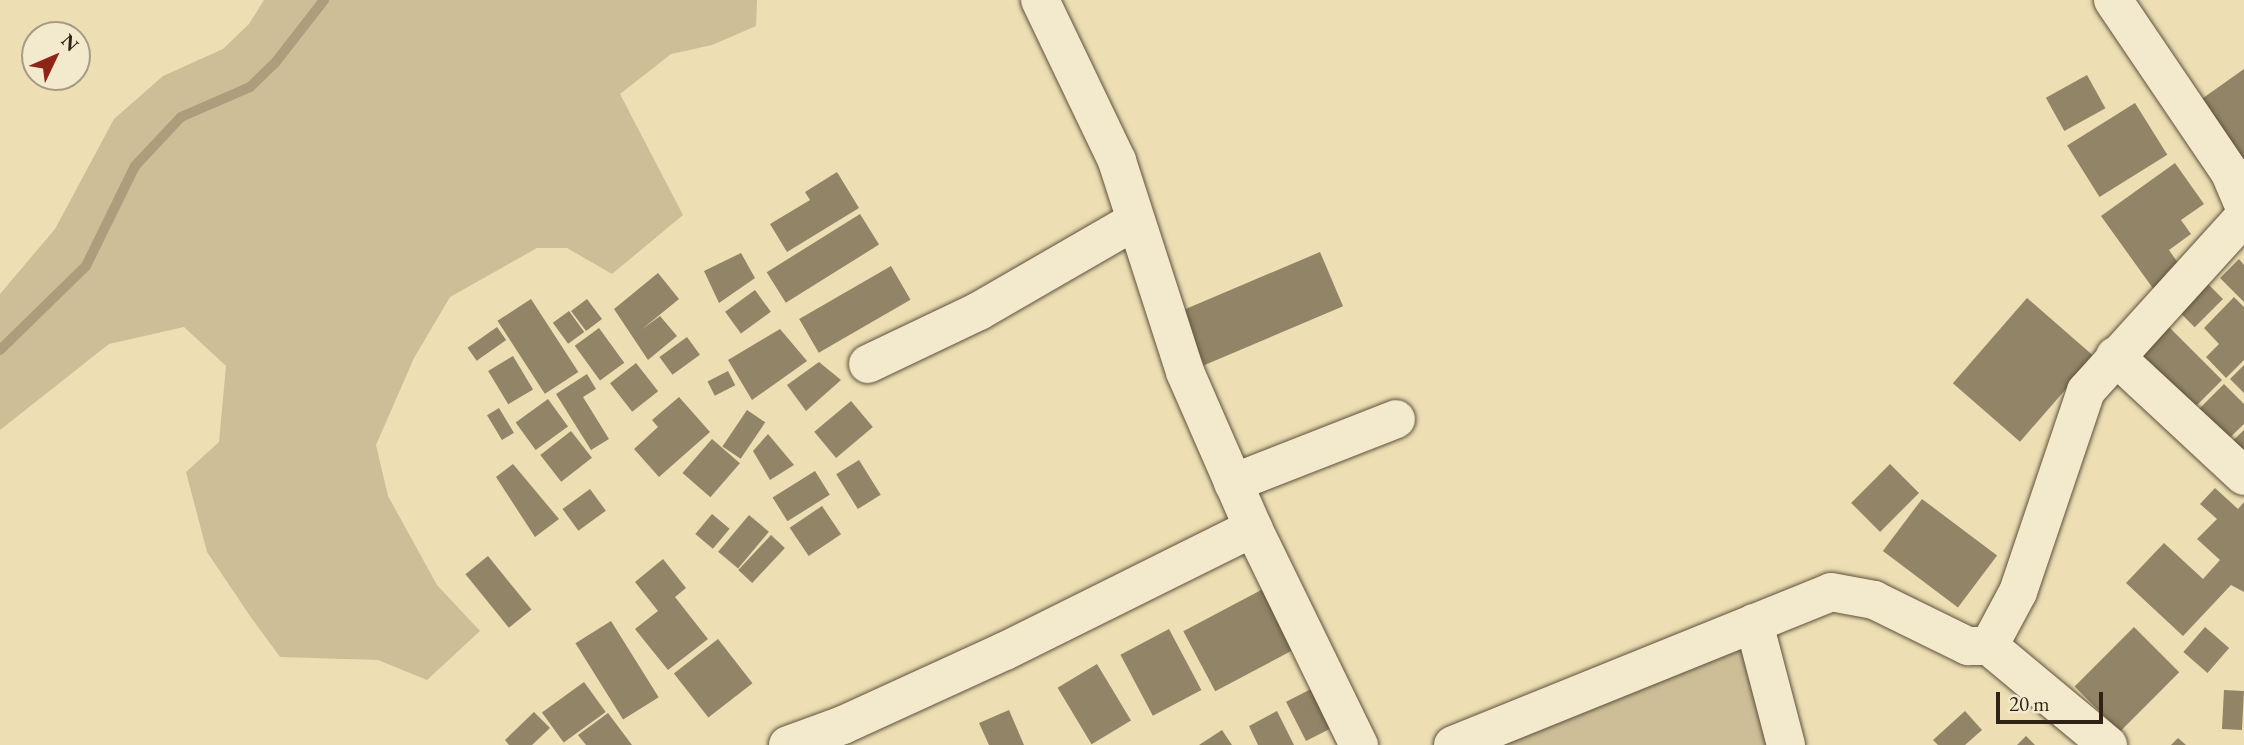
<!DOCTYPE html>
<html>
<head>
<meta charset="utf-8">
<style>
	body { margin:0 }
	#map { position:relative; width:2244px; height:745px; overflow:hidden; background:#eddeb3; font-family:"EB Garamond",serif }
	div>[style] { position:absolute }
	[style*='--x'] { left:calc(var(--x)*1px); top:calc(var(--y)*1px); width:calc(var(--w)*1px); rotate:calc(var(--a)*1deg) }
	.green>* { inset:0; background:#cdbe98 }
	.stream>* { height:10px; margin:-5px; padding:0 5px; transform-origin:5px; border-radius:5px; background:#ac9e7d }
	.building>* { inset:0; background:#928467; transform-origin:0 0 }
	.roads { filter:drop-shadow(0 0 2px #5e523c) drop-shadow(0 0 2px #5e523c) }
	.minor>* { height:38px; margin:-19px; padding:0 19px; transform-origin:19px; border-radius:19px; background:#f3eace }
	span { translate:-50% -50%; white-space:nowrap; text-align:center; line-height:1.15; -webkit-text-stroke:6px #f3eace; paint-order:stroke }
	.north { position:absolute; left:21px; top:21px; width:70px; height:70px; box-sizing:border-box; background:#f3eace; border:2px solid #a59a84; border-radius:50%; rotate:46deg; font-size:19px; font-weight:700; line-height:28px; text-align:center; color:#2f2315 }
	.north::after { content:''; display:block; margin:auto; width:24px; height:32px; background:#8f2418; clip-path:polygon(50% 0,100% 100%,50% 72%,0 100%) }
	.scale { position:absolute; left:1996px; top:692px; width:107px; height:32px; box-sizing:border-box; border:4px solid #2f2315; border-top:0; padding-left:9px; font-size:21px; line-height:24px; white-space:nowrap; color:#2f2315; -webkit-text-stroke:5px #f3eace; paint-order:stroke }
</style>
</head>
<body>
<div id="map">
	<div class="green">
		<i style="clip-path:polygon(264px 0,757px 0,756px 26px,712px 45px,671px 54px,620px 94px,683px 215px,612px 274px,567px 248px,537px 248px,450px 297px,414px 358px,376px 445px,388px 496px,437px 585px,480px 631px,427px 680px,378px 660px,280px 657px,250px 616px,207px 552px,186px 472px,219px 442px,226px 366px,184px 327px,109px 344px,0 430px,0 294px,55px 229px,114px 119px,163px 76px,223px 49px,249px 24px)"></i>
		<i style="clip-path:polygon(1738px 638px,1767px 745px,1461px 745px)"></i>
	</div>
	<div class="stream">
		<i style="--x:0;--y:350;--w:120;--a:-44.3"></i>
		<i style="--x:86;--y:266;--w:111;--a:-63.9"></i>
		<i style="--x:135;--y:166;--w:67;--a:-46.8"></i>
		<i style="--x:181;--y:117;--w:75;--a:-23.5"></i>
		<i style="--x:250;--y:87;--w:35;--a:-44"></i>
		<i style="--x:275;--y:63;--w:80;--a:-52.1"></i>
	</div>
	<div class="building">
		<i style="clip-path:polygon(2244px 69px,2244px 163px,2189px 108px)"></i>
		<i style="left:2087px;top:75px;width:38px;height:47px;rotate:61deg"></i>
		<i style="left:2135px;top:103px;width:61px;height:80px;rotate:58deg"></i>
		<i style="clip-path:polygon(2175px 163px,2204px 204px,2181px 220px,2191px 234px,2169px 250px,2185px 273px,2157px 294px,2101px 216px)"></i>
		<i style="clip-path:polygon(837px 172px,859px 208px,787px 252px,770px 224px,810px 200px,805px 192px)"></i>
		<i style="left:860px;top:214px;width:36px;height:110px;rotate:58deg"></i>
		<i style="left:1320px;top:252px;width:59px;height:151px;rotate:67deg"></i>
		<i style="clip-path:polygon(741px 253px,755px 278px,719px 303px,704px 271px)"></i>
		<i style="clip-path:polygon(2239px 259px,2244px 265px,2244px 302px,2220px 278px)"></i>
		<i style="left:891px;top:266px;width:39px;height:106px;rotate:60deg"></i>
		<i style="clip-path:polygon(658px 273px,679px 299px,641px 330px,660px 316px,677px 336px,648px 360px,614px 309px)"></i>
		<i style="left:2206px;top:282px;width:24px;height:40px;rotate:45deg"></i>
		<i style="left:755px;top:290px;width:27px;height:37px;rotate:54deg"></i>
		<i style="clip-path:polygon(2234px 297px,2244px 307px,2244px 360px,2226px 378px,2206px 357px,2219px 344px,2204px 328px)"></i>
		<i style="left:2027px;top:298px;width:89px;height:113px;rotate:41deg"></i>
		<i style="left:531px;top:299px;width:87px;height:40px;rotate:57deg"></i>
		<i style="left:587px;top:299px;width:25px;height:20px;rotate:53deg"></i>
		<i style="left:569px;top:311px;width:26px;height:20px;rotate:54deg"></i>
		<i style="left:497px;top:327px;width:16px;height:36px;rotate:55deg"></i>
		<i style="left:2169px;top:327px;width:75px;height:47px;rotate:45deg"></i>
		<i style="left:599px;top:328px;width:43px;height:30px;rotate:54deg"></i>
		<i style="clip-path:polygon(780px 329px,807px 361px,752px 400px,728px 360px)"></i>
		<i style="left:687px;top:337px;width:22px;height:34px;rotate:54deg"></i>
		<i style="left:513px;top:356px;width:39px;height:29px;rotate:59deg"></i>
		<i style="clip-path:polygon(819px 362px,841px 380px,806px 411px,787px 385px)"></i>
		<i style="left:636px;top:363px;width:36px;height:33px;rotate:52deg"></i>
		<i style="clip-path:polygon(2244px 365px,2244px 393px,2230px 379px)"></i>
		<i style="left:728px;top:371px;width:16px;height:23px;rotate:63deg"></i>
		<i style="clip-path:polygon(587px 374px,596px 389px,583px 397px,609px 439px,591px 450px,556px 394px)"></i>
		<i style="clip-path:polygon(2224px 384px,2244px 404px,2244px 424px,2220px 447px,2191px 417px)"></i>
		<i style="clip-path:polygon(679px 397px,710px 432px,659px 477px,634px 449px,658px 427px,652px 420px)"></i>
		<i style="left:548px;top:399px;width:34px;height:40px;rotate:54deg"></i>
		<i style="left:851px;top:401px;width:34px;height:48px;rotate:50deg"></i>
		<i style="left:499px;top:408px;width:29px;height:14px;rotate:59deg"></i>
		<i style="left:747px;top:410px;width:22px;height:44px;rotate:34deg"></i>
		<i style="clip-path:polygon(2244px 430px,2244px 473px,2222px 451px)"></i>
		<i style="left:571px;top:431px;width:34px;height:39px;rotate:52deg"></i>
		<i style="clip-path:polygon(768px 434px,794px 465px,770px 480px,753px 451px)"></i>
		<i style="left:712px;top:439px;width:37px;height:45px;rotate:41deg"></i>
		<i style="left:859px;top:460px;width:41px;height:27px;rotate:58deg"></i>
		<i style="clip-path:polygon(513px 464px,559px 519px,535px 537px,496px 477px)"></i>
		<i style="left:1890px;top:464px;width:41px;height:55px;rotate:45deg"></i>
		<i style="left:815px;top:471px;width:28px;height:50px;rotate:58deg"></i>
		<i style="clip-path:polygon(2215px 488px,2238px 509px,2244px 502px,2244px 592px,2231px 585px,2183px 636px,2126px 583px,2164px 543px,2203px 579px,2220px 560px,2197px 539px,2217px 519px,2200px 504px)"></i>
		<i style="left:590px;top:489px;width:27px;height:34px;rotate:54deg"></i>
		<i style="left:1922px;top:499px;width:94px;height:65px;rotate:37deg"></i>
		<i style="left:822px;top:506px;width:34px;height:39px;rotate:56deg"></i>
		<i style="left:712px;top:514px;width:23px;height:26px;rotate:40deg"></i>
		<i style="left:749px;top:515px;width:26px;height:48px;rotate:40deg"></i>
		<i style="left:771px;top:535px;width:19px;height:48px;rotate:43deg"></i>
		<i style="left:488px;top:556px;width:69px;height:29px;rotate:51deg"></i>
		<i style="clip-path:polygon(663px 559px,686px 588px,675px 597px,708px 639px,668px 670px,635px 629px,658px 611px,635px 582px)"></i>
		<i style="left:1276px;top:582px;width:68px;height:105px;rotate:62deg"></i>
		<i style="left:611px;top:621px;width:90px;height:42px;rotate:58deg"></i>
		<i style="left:2134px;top:627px;width:64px;height:84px;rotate:45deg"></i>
		<i style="left:2205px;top:627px;width:32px;height:33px;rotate:41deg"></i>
		<i style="left:1169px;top:629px;width:69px;height:55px;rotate:62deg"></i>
		<i style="left:718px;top:639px;width:56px;height:56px;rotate:52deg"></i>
		<i style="left:1097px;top:664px;width:66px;height:46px;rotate:59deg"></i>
		<i style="left:584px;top:682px;width:37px;height:52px;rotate:54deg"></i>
		<i style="left:1319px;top:685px;width:44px;height:37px;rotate:63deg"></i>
		<i style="left:2224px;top:690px;width:20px;height:39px;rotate:3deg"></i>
		<i style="clip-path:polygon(1009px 710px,1024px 745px,989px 745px,979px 723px)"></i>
		<i style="clip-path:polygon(1277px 711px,1294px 745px,1258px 745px,1249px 726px)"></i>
		<i style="clip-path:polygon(1965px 711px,1982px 730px,1965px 745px,1938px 745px,1933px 740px)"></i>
		<i style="clip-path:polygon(534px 712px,550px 728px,532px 745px,509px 745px,505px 740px)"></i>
		<i style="clip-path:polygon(608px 713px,632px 745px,586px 745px,578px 735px)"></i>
		<i style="clip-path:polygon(1222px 730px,1232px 745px,1199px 745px)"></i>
		<i style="clip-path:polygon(2026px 736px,2035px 745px,2017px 745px)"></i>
		<i style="clip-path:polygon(2178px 738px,2186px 745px,2171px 745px)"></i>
	</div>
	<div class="roads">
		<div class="minor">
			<i style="--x:1040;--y:0;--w:178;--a:64.4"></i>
			<i style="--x:1117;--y:161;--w:222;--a:72.1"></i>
			<i style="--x:1185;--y:372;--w:170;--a:66.4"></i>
			<i style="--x:1253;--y:528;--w:242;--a:64"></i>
			<i style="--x:2113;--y:0;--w:209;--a:55.9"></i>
			<i style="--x:2230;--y:173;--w:36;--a:67"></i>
			<i style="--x:2115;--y:356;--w:176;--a:42.9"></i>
			<i style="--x:868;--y:364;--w:123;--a:-25.5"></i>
			<i style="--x:979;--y:311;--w:178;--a:-30"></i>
			<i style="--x:1233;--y:483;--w:175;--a:-21.4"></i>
			<i style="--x:1754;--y:623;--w:126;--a:75.3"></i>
			<i style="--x:1989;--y:646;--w:61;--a:-61.8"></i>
			<i style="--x:2018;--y:592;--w:212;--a:-71.3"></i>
			<i style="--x:2086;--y:391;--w:235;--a:-47.8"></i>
			<i style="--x:788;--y:745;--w:59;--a:-20"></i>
			<i style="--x:843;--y:725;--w:178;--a:-24.6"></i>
			<i style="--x:1005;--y:651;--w:277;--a:-26.4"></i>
			<i style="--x:1453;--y:745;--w:408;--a:-22"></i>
			<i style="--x:1831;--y:592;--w:44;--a:10.5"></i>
			<i style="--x:1874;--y:600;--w:105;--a:26.1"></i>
			<i style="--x:1968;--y:646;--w:21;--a:0"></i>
			<i style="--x:1989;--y:646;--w:155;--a:39.8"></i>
		</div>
	</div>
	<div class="north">N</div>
	<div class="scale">20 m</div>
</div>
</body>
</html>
